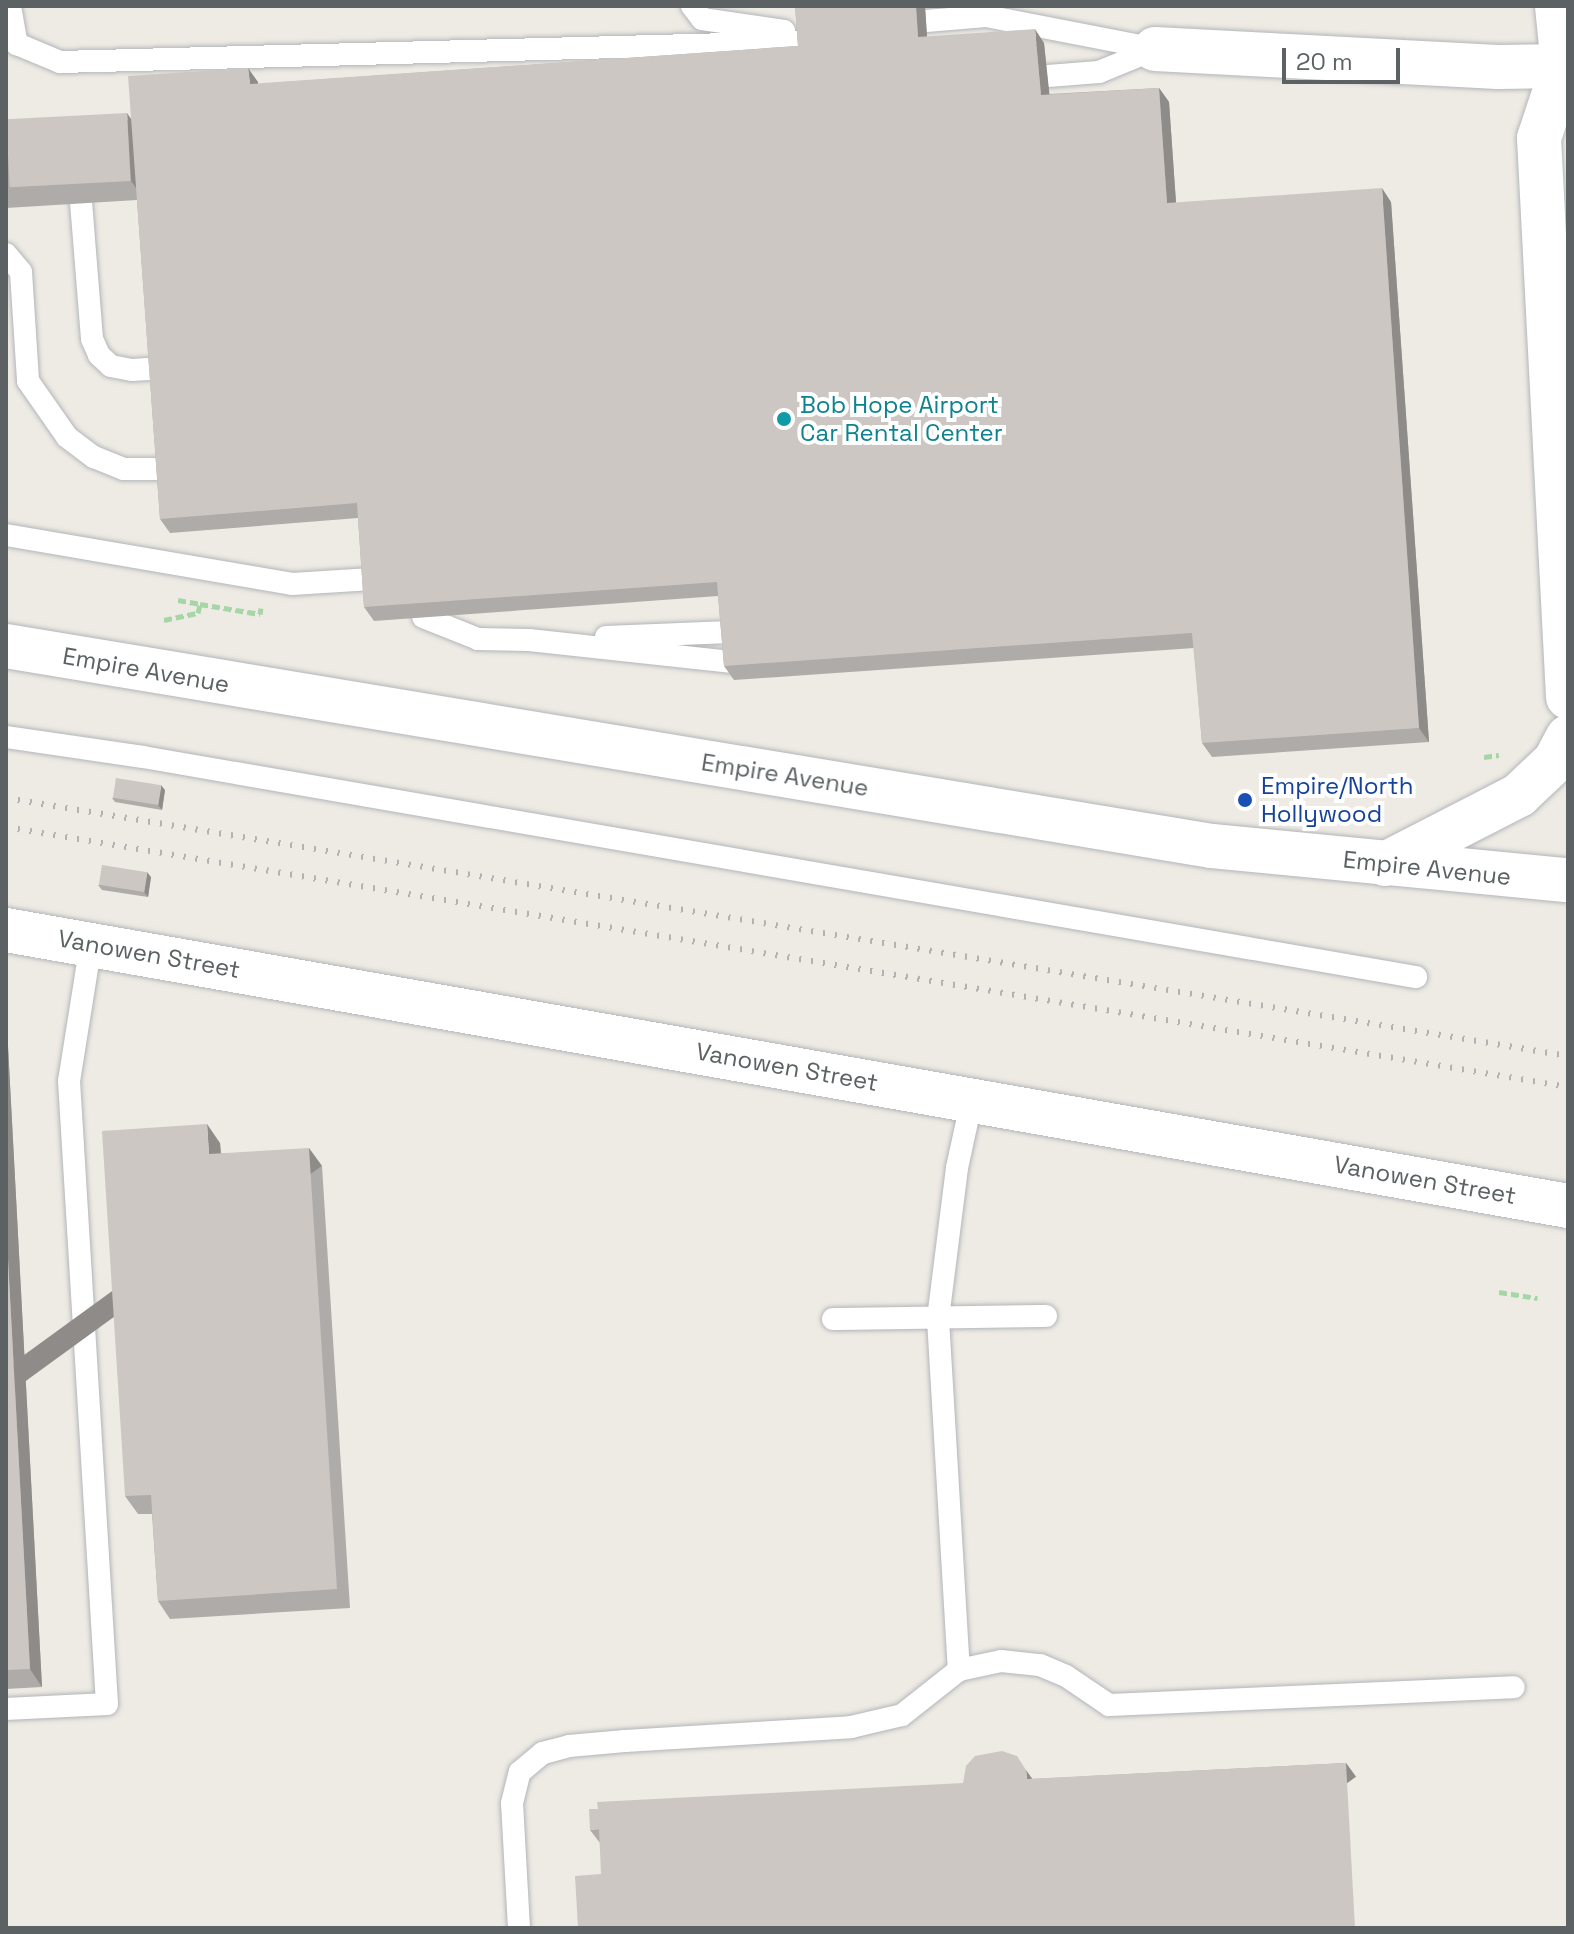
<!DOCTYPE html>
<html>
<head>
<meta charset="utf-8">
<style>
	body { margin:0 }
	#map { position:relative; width:1574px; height:1934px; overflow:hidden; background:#eeeae4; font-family:"Space Grotesk",sans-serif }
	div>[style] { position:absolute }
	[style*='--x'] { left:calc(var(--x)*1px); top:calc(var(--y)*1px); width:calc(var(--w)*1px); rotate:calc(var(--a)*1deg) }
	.path>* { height:5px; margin-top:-2.5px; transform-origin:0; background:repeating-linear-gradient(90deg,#a5d7a6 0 8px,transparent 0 12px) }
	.roads { filter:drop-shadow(0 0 2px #b2b6b9) drop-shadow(0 0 2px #b2b6b9) }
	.lane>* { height:22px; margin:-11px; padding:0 11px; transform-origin:11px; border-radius:11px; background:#fff }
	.street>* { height:44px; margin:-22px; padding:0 22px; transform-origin:22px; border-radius:22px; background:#fff }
	.secondary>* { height:44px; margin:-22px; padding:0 22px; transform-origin:22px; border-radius:22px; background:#fff }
	.rail>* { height:6px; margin-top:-3px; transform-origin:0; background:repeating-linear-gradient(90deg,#b1b2b2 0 2px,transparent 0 12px) }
	.wall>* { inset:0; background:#afaba8 }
	.shaded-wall>* { inset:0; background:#8f8b88; transform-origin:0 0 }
	.building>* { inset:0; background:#ccc7c3; transform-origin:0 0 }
	.dots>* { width:22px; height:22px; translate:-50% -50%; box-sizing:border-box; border:4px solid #fff; border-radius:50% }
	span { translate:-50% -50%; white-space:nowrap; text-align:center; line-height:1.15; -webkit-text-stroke:8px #fff; paint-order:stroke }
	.culture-label { font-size:24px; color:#0d838f }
	.left { translate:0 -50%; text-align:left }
	.street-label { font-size:24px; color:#5c6264 }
	.transit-label { font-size:24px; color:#164399 }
	.frame { position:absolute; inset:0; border:8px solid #5c6264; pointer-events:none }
	.scale { position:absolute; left:1282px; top:48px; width:118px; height:36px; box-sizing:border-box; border:4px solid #5c6264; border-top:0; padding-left:10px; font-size:24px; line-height:28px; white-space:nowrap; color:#5c6264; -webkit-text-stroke:6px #fff; paint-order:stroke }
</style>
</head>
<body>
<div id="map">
	<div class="path">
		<i style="--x:178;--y:600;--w:22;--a:10"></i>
		<i style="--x:164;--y:620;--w:35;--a:-12"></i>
		<i style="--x:198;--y:613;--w:9;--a:-77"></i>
		<i style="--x:200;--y:604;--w:61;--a:9.5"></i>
		<i style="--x:260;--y:614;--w:6;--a:-81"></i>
		<i style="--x:1484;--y:757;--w:15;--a:-8"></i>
		<i style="--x:1499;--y:1292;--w:39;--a:9"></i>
	</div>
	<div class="roads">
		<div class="lane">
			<i style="--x:10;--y:6;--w:39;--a:80"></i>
			<i style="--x:17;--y:44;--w:47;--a:22.7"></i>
			<i style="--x:60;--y:62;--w:745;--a:-1.54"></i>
			<i style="--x:692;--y:6;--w:16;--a:52"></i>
			<i style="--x:702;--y:19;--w:83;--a:8.3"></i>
			<i style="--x:926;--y:21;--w:60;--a:-4.8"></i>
			<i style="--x:986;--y:16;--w:172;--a:11"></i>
			<i style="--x:1048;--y:76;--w:51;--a:-4.5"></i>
			<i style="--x:1099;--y:72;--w:61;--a:-22.3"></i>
			<i style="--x:81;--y:202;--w:137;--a:85.4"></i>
			<i style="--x:92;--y:339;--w:17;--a:66"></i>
			<i style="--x:99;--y:355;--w:16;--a:43"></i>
			<i style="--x:111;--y:366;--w:21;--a:11"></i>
			<i style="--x:132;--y:370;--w:47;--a:-3.7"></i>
			<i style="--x:6;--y:254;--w:23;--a:50"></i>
			<i style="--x:21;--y:272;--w:109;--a:86.3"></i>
			<i style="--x:28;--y:381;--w:68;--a:55.1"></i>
			<i style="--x:67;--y:437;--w:34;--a:37"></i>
			<i style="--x:94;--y:457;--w:32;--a:22"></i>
			<i style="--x:124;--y:469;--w:41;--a:0"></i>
			<i style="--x:6;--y:535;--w:290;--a:9.7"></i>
			<i style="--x:292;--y:584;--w:80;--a:-3.6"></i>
			<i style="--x:423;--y:617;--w:59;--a:21.8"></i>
			<i style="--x:478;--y:639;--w:51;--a:1.1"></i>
			<i style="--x:529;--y:640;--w:205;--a:6.2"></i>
			<i style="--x:606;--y:637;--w:124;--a:-2.3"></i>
			<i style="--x:6;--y:737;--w:138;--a:8.3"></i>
			<i style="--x:143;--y:757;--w:1292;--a:9.81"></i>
			<i style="--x:972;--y:1099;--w:71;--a:102.3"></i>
			<i style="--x:957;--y:1168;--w:152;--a:97.2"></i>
			<i style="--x:938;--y:1319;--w:352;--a:86.6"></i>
			<i style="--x:959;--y:1670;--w:43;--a:-12.1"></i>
			<i style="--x:1001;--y:1661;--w:39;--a:6"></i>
			<i style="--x:1040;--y:1665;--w:28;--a:23"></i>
			<i style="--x:1066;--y:1676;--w:52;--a:34"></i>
			<i style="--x:1109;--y:1705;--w:405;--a:-2.5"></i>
			<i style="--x:833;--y:1319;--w:213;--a:-0.8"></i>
			<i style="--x:6;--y:1709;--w:101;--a:-2.8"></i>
			<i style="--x:107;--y:1704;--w:624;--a:-93.49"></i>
			<i style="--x:69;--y:1081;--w:140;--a:-80.9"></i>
			<i style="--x:519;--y:1928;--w:125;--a:-93.2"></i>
			<i style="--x:512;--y:1803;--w:32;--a:-76"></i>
			<i style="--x:520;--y:1772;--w:30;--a:-40"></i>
			<i style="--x:543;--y:1753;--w:27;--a:-15"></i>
			<i style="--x:569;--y:1746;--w:56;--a:-5.1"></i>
			<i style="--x:625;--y:1741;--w:226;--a:-3.5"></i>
			<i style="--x:851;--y:1727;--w:52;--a:-13.2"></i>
			<i style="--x:902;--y:1715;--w:73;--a:-38.3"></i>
		</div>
		<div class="street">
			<i style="--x:1155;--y:49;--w:343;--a:3"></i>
			<i style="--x:1498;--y:67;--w:70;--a:-0.8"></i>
		</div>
		<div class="secondary">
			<i style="--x:1557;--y:6;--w:60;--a:84.3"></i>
			<i style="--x:1563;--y:66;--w:13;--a:67"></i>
			<i style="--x:1563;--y:66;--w:76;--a:108.4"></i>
			<i style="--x:1539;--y:138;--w:560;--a:87.03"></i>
			<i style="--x:6;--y:646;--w:1222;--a:9.42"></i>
			<i style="--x:1212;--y:846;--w:358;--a:5.5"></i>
			<i style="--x:1385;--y:864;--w:151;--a:-27.2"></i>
			<i style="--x:1519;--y:795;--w:50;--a:-43.4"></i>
			<i style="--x:1555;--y:761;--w:27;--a:-62"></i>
			<i style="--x:6;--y:930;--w:1586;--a:10.02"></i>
		</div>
	</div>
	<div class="rail">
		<i style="--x:6;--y:798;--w:1583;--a:9.38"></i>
		<i style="--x:6;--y:827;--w:1583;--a:9.45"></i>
	</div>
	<div class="wall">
		<i style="clip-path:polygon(795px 6px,925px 6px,927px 37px,1044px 43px,1049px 94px,1159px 88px,1169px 102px,1176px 203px,1391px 202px,1429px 742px,1212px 757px,1202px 743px,1194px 648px,734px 680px,724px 666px,718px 596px,374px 621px,364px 607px,358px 518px,170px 533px,160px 519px,137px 200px,6px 208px,6px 121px,132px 120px,258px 82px,258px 84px,798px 46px)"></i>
		<i style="clip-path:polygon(165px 790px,162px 810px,115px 802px,112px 798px)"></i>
		<i style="clip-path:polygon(151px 877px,148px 897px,102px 890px,98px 885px)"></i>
		<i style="clip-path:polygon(6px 1008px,42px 1687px,6px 1689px)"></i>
		<i style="clip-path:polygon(220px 1143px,221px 1153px,322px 1166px,350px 1608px,170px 1619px,158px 1601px,152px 1514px,138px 1514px,125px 1496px)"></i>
		<i style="clip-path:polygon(1346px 1763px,1356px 1777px,600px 1843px,590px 1830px,1033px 1779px)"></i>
	</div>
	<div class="shaded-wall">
		<i style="clip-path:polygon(916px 6px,925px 6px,928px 51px,918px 37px)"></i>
		<i style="clip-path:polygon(1035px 29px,1044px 43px,1051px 109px,1041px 95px)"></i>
		<i style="clip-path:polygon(248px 68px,258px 82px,259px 98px,250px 84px)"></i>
		<i style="clip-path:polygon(1159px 88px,1169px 102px,1177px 217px,1167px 203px)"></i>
		<i style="clip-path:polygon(127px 113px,140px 132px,144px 199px,131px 181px)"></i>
		<i style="clip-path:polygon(1382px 188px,1391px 202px,1429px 742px,1419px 728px)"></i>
		<i style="clip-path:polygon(161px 785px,165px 790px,162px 810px,158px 805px)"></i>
		<i style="clip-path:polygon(147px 872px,151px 877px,148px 897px,144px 892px)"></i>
		<i style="clip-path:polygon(6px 1008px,6px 1009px,42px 1687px,30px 1669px,6px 1222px)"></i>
		<i style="clip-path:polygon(207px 1124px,220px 1143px,222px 1172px,209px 1154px)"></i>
		<i style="left:309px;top:1148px;width:22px;height:442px;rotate:54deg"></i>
		<i style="left:1346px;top:1763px;width:17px;height:165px;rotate:54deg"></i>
		<i style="clip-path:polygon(1026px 1770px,1036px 1784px,1027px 1779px)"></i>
	</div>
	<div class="building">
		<i style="clip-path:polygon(795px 6px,916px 6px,918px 37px,1035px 29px,1041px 95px,1159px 88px,1167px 203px,1382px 188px,1419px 728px,1202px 743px,1192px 633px,724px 666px,717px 582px,364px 607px,357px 503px,160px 519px,128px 76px,248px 68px,250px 84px,798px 46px)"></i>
		<i style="left:127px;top:113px;width:68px;height:121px;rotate:87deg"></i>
		<i style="left:116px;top:778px;width:46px;height:20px;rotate:9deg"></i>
		<i style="left:102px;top:865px;width:46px;height:20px;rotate:9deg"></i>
		<i style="clip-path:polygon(207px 1124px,209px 1154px,309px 1148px,337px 1589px,158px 1601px,151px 1495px,125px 1496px,102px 1131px)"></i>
		<i style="clip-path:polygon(6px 1222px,30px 1669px,6px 1670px)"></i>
		<i style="clip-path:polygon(1002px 1751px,1017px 1756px,1026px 1770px,1027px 1779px,1346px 1763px,1355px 1928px,578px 1928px,575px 1876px,601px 1874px,599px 1829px,590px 1830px,589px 1809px,598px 1809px,597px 1802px,963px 1783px,966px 1766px,975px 1756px)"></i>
	</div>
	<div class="dots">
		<i style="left:784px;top:419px;background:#0f9aa8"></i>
		<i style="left:1245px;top:800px;background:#1a4fb4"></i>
	</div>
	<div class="culture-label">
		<span class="left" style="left:800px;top:419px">Bob Hope Airport<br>Car Rental Center</span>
	</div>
	<div class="street-label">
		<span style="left:146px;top:670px;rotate:10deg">Empire Avenue</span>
		<span style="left:785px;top:775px;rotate:9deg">Empire Avenue</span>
		<span style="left:1427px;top:868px;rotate:6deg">Empire Avenue</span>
		<span style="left:149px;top:954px;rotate:10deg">Vanowen Street</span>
		<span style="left:787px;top:1067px;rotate:10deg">Vanowen Street</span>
		<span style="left:1425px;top:1180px;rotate:10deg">Vanowen Street</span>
	</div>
	<div class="transit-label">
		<span class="left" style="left:1261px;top:800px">Empire/North<br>Hollywood</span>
	</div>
	<div class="frame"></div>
	<div class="scale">20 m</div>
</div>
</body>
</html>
